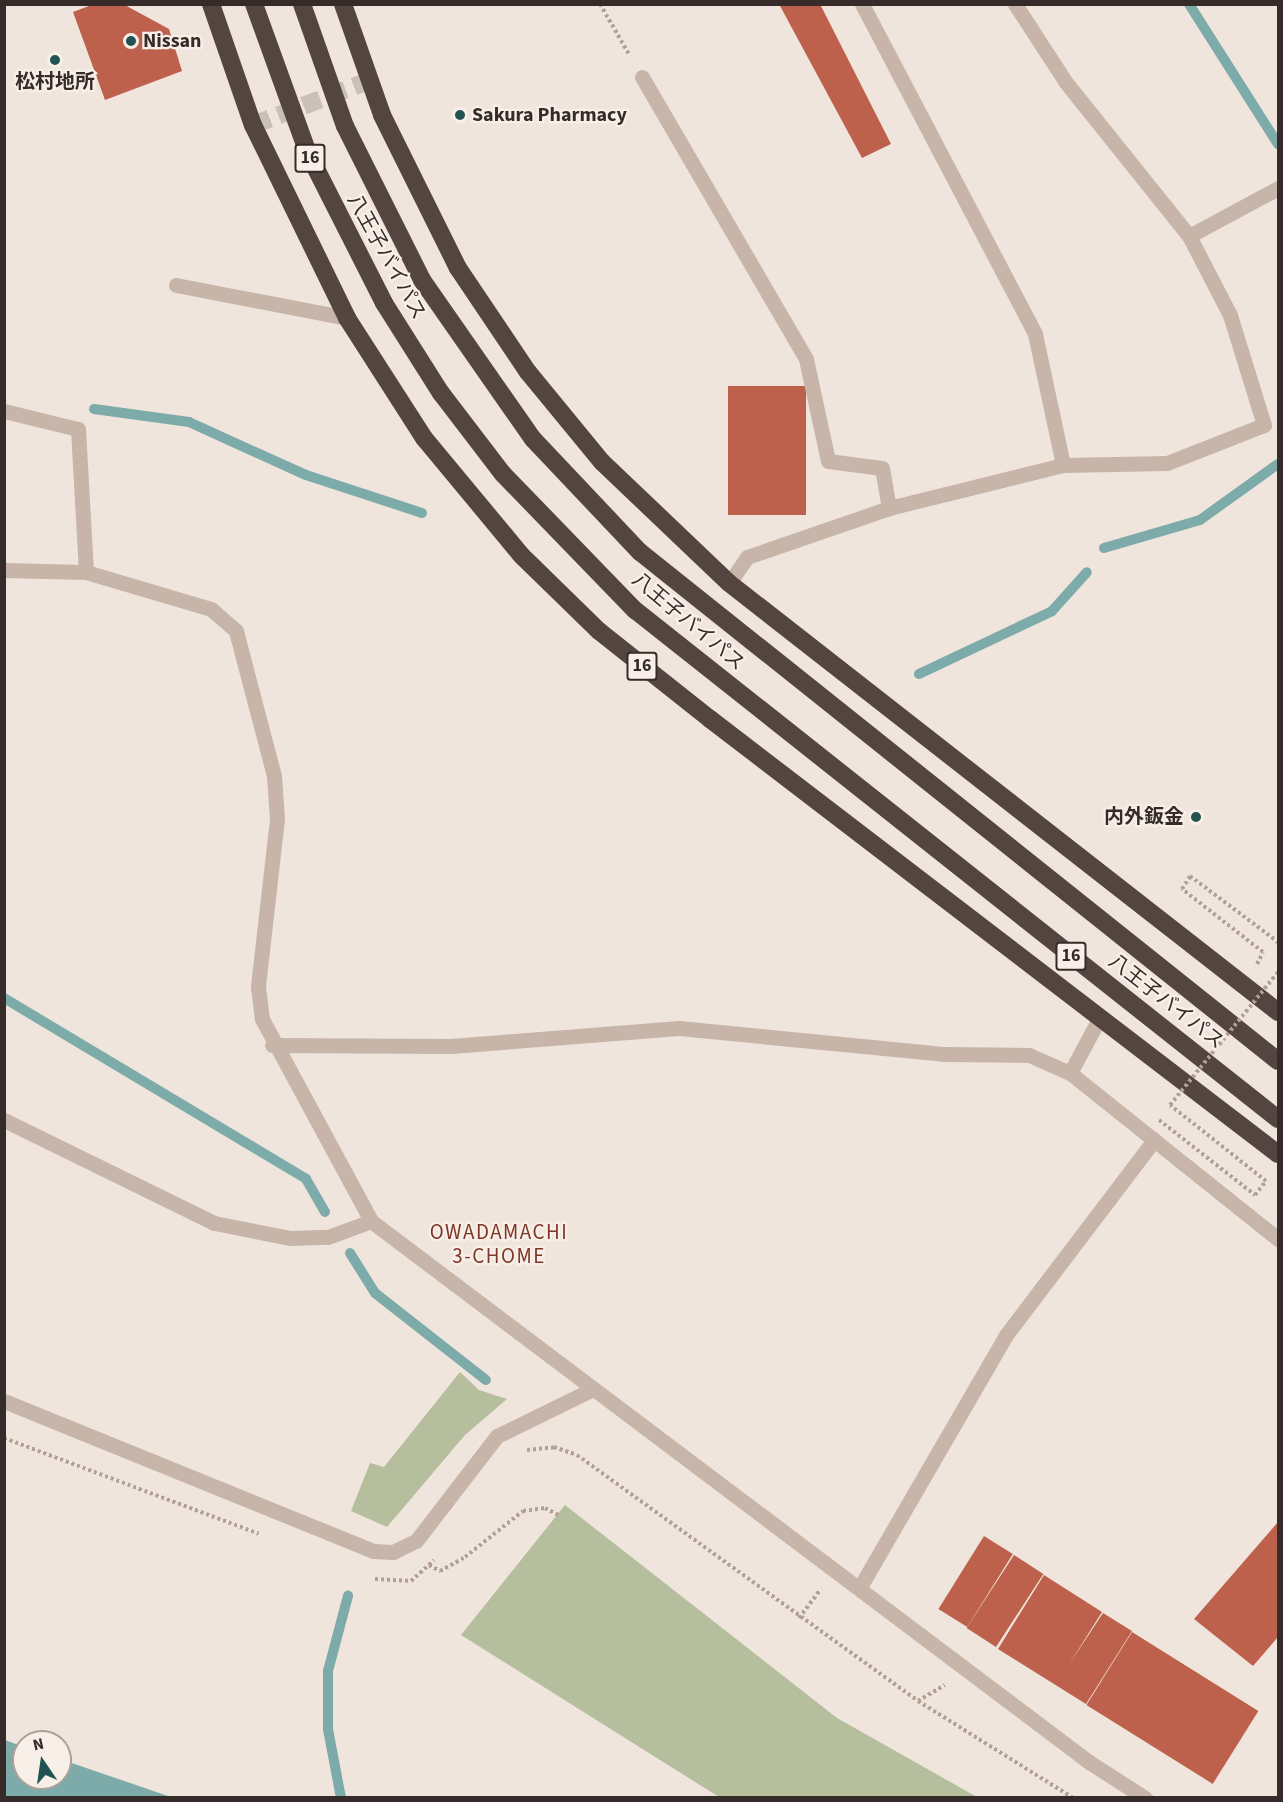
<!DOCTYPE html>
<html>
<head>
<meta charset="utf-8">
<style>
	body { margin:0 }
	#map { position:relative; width:1283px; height:1802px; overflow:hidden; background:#f0e5dc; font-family:"Source Sans 3","Noto Sans JP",sans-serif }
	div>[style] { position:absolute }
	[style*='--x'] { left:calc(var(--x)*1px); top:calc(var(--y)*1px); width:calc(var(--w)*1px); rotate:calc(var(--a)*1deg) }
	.green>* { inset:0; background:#b5be9d }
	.water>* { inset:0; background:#7dabaa }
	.stream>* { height:10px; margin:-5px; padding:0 5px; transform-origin:5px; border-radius:5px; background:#7dabaa }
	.building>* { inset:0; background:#bd614d; transform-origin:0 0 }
	.highway-tunnel>* { height:18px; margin-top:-9px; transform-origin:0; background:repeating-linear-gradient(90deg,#cbc0b8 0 18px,transparent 0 27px) }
	.path>* { height:4px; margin-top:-2px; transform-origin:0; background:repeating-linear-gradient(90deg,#b39f93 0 3px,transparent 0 6px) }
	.minor>* { height:15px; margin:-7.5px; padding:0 7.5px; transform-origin:7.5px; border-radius:7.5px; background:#c7b5a9 }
	.highway>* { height:18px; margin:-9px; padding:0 9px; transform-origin:9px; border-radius:9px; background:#554540 }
	.path-bridge>* { height:4px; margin-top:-2px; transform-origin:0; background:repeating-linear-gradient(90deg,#b39f93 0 3px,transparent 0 6px) }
	.highway-bridge>* { height:18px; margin:-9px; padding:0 9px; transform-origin:9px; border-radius:9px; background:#554540 }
	.dots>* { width:16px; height:16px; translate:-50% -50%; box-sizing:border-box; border:3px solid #f8f0e8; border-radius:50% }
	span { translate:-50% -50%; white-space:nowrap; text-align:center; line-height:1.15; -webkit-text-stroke:4.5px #f8f0e8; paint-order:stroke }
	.shield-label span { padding:2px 4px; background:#f8f0e8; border:2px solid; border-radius:4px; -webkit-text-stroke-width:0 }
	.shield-label { font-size:18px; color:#352b28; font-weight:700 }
	.poi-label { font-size:20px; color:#352b28; font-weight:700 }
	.left { translate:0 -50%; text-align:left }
	.right { translate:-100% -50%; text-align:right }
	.street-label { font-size:20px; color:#352b28 }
	.neighbourhood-label { font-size:21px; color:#7e3627; letter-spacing:1.5px }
	.frame { position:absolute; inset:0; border:6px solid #352b28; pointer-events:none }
	.north { position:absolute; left:12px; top:1730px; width:60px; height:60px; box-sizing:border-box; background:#f8f0e8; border:2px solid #aaa19b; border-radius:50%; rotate:347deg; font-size:16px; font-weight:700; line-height:24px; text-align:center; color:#352b28 }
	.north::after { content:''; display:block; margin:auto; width:21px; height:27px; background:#215353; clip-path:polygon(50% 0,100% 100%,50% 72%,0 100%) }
</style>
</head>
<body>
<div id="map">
	<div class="green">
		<i style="clip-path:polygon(460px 1372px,479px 1390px,507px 1399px,465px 1435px,387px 1527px,351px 1511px,370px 1463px,384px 1467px)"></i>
		<i style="clip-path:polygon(565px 1505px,837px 1718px,977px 1797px,719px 1797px,461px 1635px)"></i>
	</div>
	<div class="water">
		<i style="clip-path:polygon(5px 1740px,24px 1747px,24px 1778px,60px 1778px,60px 1759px,171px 1797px,5px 1797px)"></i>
	</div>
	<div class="stream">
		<i style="--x:1189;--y:4;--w:166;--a:57.6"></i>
		<i style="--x:94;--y:409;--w:96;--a:7.8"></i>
		<i style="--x:189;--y:422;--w:128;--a:24.4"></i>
		<i style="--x:306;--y:475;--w:122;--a:18.1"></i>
		<i style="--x:1104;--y:548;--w:100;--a:-16.3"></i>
		<i style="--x:1200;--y:520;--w:96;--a:-35.7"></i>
		<i style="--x:919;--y:674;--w:147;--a:-25.3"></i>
		<i style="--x:1052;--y:611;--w:52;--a:-48.1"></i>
		<i style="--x:4;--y:998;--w:352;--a:30.9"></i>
		<i style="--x:306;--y:1179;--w:38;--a:60"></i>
		<i style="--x:350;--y:1253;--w:47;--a:58"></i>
		<i style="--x:375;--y:1293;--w:141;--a:38.1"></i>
		<i style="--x:341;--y:1798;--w:70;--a:-100.7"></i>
		<i style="--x:328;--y:1729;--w:58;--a:-90"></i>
		<i style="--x:328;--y:1671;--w:78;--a:-75.1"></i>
	</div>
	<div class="building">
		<i style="clip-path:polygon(94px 4px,123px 4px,169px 29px,182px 71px,105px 100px,73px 12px)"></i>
		<i style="clip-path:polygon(779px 4px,820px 4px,891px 144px,862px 158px)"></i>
		<i style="left:806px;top:386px;width:129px;height:78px;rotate:90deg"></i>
		<i style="clip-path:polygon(1278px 1522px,1278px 1637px,1253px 1666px,1194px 1619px)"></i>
		<i style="left:984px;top:1536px;width:34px;height:86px;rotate:32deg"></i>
		<i style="left:1014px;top:1555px;width:35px;height:87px;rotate:33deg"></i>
		<i style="clip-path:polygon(1044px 1575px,1102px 1612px,1068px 1666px,1103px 1613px,1132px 1631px,1086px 1704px,998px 1649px)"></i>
		<i style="left:1132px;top:1632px;width:149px;height:86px;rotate:32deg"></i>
	</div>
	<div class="highway-tunnel">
		<i style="--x:253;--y:125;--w:123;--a:-20.9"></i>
	</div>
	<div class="path">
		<i style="--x:600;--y:4;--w:60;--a:60"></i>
		<i style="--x:1257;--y:964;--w:13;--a:-63"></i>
		<i style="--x:1263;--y:952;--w:103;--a:-142.1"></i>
		<i style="--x:1182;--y:889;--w:15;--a:-58"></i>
		<i style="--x:1190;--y:876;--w:110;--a:36.9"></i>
		<i style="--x:4;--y:1438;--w:272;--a:20.6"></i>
		<i style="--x:527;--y:1450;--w:27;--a:-6"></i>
		<i style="--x:554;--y:1447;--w:24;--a:19"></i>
		<i style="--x:577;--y:1455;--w:420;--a:35.8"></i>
		<i style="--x:918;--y:1701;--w:183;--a:32"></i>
		<i style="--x:429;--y:1565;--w:13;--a:29"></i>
		<i style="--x:440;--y:1571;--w:29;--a:-29"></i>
		<i style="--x:465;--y:1557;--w:74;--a:-38.4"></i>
		<i style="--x:523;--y:1511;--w:22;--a:-8"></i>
		<i style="--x:545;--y:1508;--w:15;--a:28"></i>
		<i style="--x:375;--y:1579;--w:36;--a:3"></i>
		<i style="--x:411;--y:1581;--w:31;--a:-42"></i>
		<i style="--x:799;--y:1618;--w:36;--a:-53"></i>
		<i style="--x:918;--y:1701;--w:31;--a:-31"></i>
	</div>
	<div class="minor">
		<i style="--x:862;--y:4;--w:373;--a:62.3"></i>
		<i style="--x:1035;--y:334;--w:134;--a:77.9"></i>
		<i style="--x:642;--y:77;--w:326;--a:59.8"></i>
		<i style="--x:806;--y:359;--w:104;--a:77.8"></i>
		<i style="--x:828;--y:461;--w:54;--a:7.4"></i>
		<i style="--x:882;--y:468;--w:41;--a:80.1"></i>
		<i style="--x:1189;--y:236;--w:101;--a:-28.3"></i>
		<i style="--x:176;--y:285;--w:174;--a:10.9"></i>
		<i style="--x:4;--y:411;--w:76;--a:13.7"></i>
		<i style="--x:78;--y:429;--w:143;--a:86.8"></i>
		<i style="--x:4;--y:570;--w:82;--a:1.4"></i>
		<i style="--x:86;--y:572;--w:130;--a:16.5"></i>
		<i style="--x:211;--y:609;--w:33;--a:41"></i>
		<i style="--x:236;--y:631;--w:150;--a:75.3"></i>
		<i style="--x:274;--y:776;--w:43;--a:86"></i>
		<i style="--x:277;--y:819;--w:169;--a:96.5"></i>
		<i style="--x:258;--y:987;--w:32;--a:83"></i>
		<i style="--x:262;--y:1019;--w:230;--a:61.6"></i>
		<i style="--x:371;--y:1221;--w:899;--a:37"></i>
		<i style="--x:1089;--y:1762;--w:67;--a:32.7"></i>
		<i style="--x:729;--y:583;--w:32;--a:-55"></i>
		<i style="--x:747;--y:557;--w:150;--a:-19"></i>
		<i style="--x:889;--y:508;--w:179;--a:-13.9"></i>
		<i style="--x:1063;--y:465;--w:104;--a:-1.1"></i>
		<i style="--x:1167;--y:463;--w:104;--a:-21.4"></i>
		<i style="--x:1264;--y:425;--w:115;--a:-107.2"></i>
		<i style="--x:1230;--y:315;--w:89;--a:-117.4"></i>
		<i style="--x:1189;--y:236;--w:198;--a:-128.7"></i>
		<i style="--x:1065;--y:81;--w:92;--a:-123"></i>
		<i style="--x:272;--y:1045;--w:179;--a:0.3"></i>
		<i style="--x:451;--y:1046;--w:229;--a:-4.5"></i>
		<i style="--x:679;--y:1028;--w:268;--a:5.6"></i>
		<i style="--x:946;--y:1054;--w:83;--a:0.7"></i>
		<i style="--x:1029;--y:1055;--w:45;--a:23.7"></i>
		<i style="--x:1070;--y:1073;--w:61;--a:-61.8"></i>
		<i style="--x:4;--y:1120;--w:234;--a:26.1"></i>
		<i style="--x:214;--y:1223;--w:77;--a:11.2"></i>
		<i style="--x:290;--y:1238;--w:38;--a:-2"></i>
		<i style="--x:328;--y:1237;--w:46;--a:-20.4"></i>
		<i style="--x:1154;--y:1140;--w:159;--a:38.6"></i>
		<i style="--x:4;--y:1401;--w:398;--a:22.1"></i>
		<i style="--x:373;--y:1551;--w:20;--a:3"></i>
		<i style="--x:393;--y:1552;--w:25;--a:-26"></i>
		<i style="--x:416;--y:1541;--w:133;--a:-52.4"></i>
		<i style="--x:497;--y:1436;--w:105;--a:-26.1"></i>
		<i style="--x:860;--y:1587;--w:291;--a:-59.9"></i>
		<i style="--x:1006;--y:1335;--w:245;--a:-52.8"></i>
		<i style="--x:1154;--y:1140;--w:107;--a:-141.4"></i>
	</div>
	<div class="highway">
		<i style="--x:211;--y:4;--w:128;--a:70.9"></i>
		<i style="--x:253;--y:125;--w:215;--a:64"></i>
		<i style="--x:347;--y:318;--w:143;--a:57.3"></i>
		<i style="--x:424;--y:438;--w:152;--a:50.3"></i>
		<i style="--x:521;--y:555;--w:109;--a:44.3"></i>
		<i style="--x:599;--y:631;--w:142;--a:38.4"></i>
		<i style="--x:710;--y:719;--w:715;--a:37.45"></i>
		<i style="--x:343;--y:4;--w:118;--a:70.6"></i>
		<i style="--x:382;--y:115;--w:171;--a:63.6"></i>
		<i style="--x:458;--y:268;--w:125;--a:56.1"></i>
		<i style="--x:528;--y:372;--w:117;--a:50.6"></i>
		<i style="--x:602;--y:462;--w:175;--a:43.6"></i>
		<i style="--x:729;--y:583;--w:697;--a:38"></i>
		<i style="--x:422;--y:280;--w:194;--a:55.1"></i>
		<i style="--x:533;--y:439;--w:156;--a:46.6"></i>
		<i style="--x:640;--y:552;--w:816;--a:38.58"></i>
		<i style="--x:384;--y:303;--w:107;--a:57.7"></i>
		<i style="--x:441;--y:393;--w:102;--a:52.6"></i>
		<i style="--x:503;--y:474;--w:190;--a:45.9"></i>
		<i style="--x:635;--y:610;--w:820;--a:38.37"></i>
	</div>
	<div class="path-bridge">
		<i style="--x:1159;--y:1120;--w:122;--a:38"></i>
		<i style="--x:1255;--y:1195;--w:18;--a:-52"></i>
		<i style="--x:1266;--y:1181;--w:122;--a:-141.6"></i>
		<i style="--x:1170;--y:1105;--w:171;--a:-50.9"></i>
	</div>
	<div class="highway-bridge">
		<i style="--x:254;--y:4;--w:158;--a:70.1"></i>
		<i style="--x:308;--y:153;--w:168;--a:63.1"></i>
		<i style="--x:302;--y:4;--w:129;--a:70.6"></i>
		<i style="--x:345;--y:126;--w:172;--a:63.4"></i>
	</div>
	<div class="dots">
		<i style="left:131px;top:41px;background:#215353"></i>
		<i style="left:55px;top:60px;background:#215353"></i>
		<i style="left:460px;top:115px;background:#215353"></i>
		<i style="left:1196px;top:817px;background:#215353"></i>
	</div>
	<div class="shield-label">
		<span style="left:310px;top:158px">16</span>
		<span style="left:642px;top:666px">16</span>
		<span style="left:1071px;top:956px">16</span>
	</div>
	<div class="poi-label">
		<span class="left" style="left:143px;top:41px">Nissan</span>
		<span style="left:55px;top:82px">松村地所</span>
		<span class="left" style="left:472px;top:115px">Sakura Pharmacy</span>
		<span class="right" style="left:1184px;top:817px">内外鈑金</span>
	</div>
	<div class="street-label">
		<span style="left:386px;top:257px;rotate:61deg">八王子バイパス</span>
		<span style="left:688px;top:622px;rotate:40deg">八王子バイパス</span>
		<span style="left:1166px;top:1002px;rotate:38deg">八王子バイパス</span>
	</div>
	<div class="neighbourhood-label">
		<span style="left:499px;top:1244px">OWADAMACHI<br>3-CHOME</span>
	</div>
	<div class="frame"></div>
	<div class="north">N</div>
</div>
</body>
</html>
